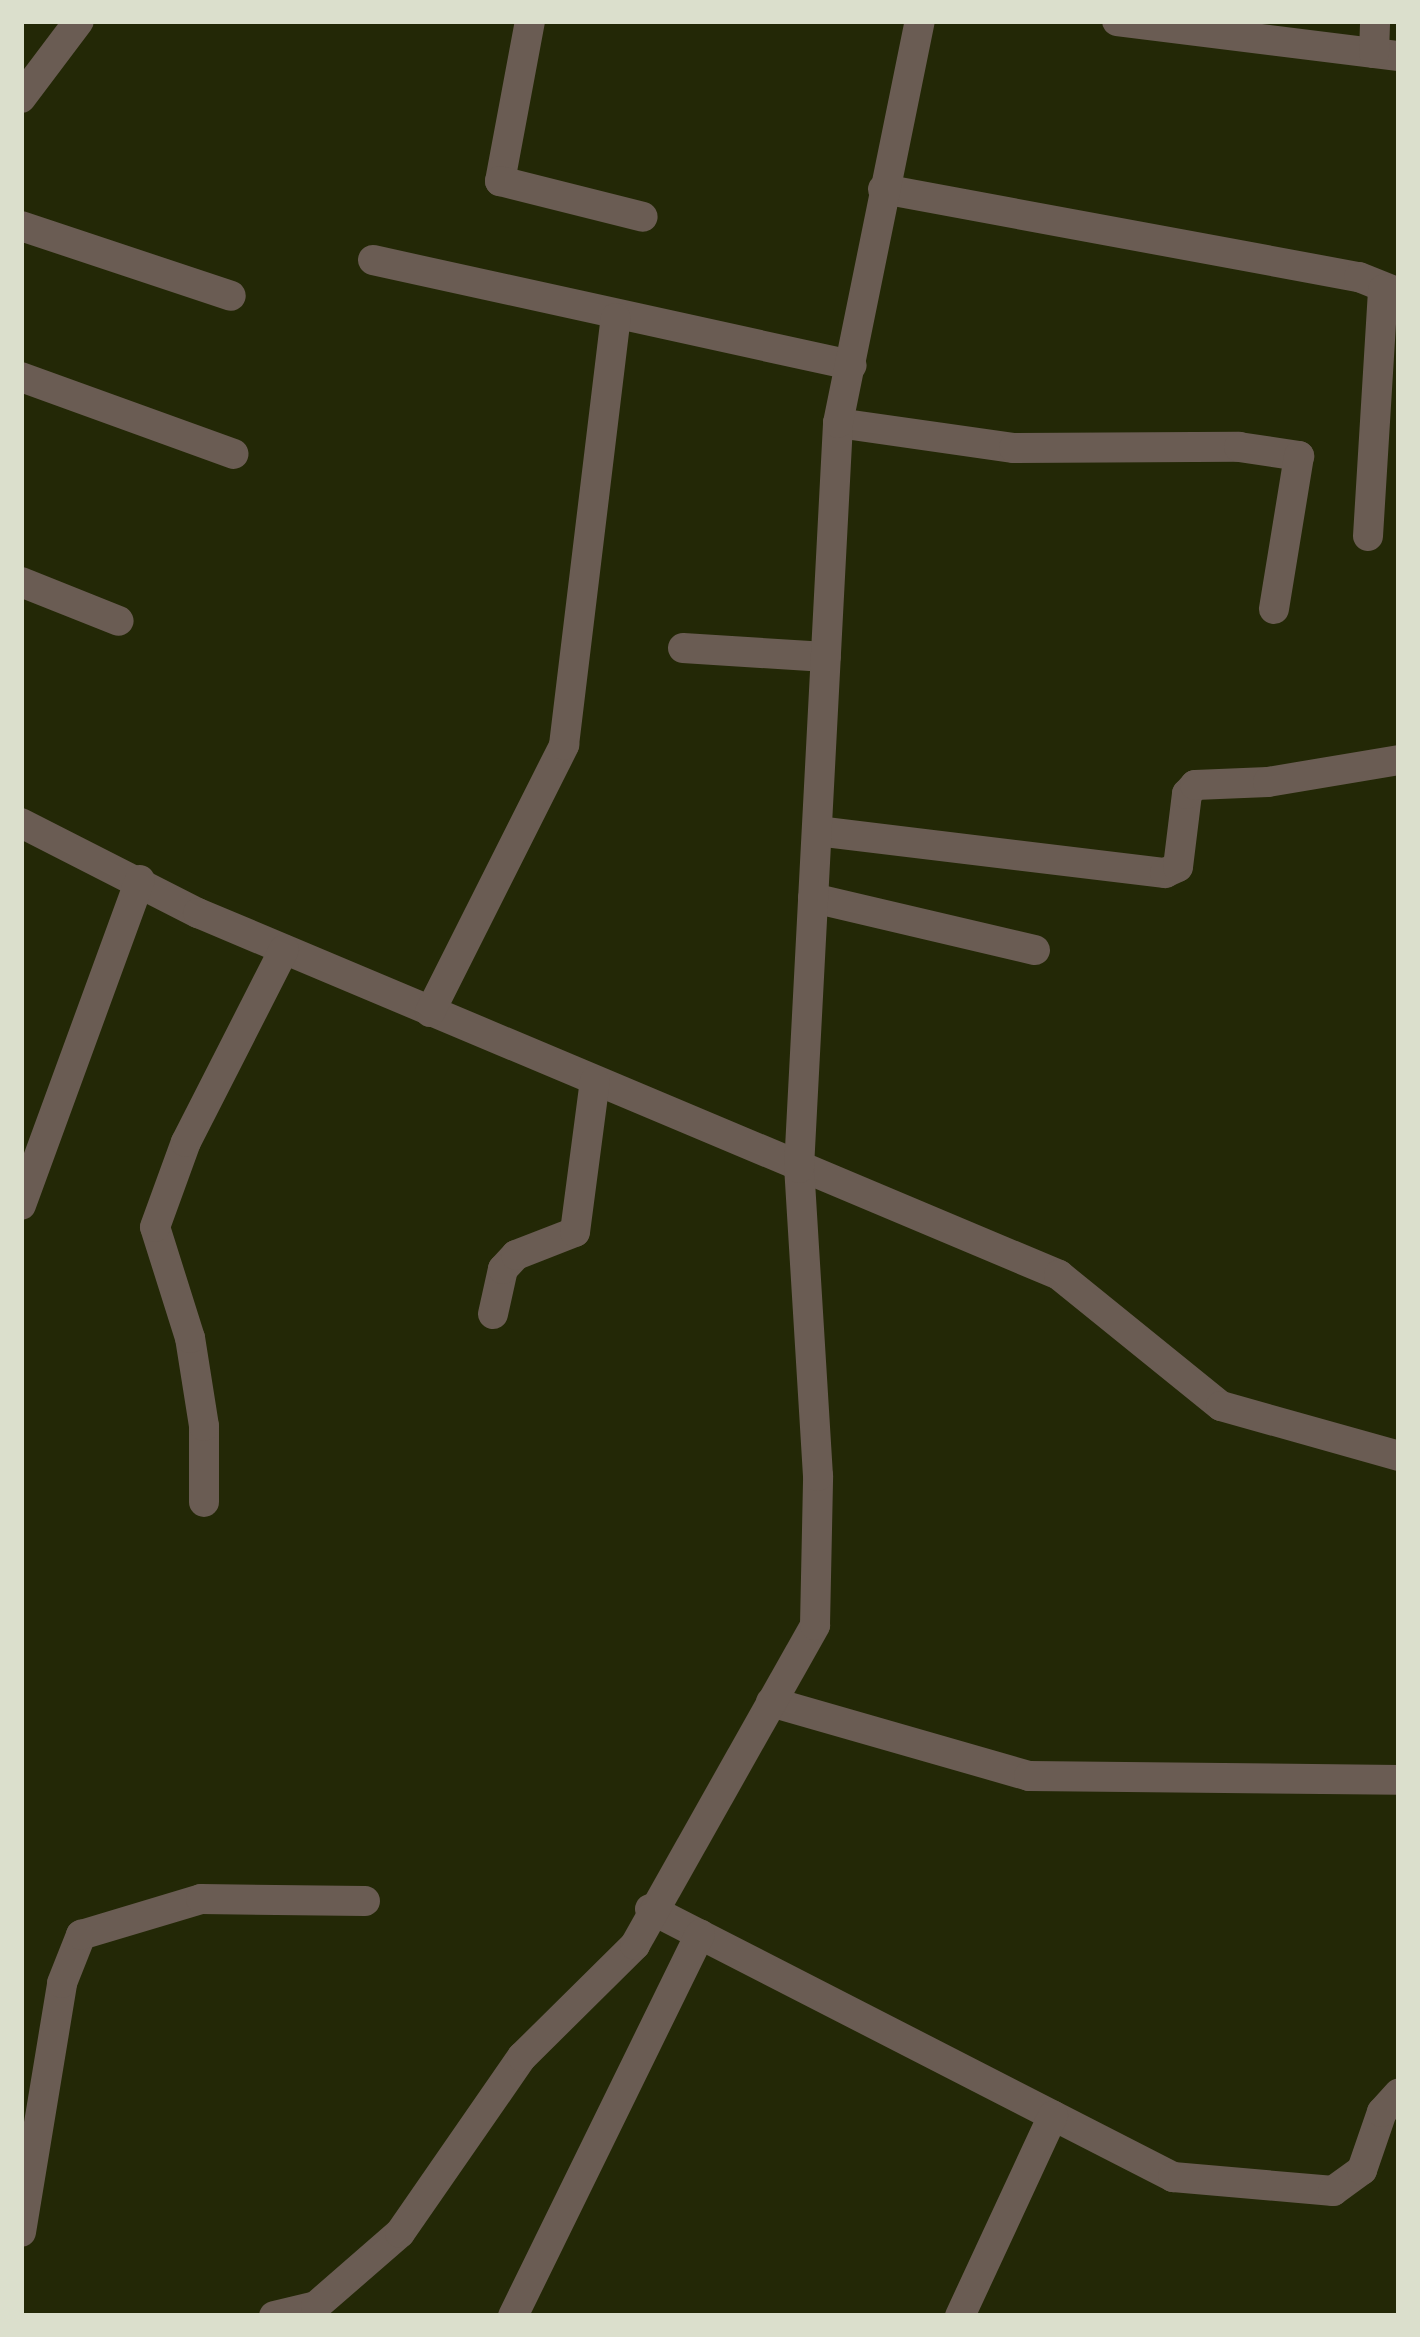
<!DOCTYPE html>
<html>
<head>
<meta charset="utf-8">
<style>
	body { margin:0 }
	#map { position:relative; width:1420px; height:2337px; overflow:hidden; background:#232806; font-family:"Varela Round",sans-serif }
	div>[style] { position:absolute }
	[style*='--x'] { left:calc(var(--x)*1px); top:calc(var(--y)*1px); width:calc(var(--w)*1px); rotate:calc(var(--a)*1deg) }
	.street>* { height:30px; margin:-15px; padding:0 15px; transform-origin:15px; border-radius:15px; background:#6a5c53 }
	span { translate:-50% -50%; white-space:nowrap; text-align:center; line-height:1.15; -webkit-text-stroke:12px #0d0f03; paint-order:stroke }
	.frame { position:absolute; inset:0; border:24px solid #dbdfcc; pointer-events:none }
</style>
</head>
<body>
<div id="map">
	<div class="street">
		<i style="--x:530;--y:21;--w:163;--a:100.6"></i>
		<i style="--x:500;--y:181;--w:147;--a:14.1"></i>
		<i style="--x:1117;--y:21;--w:284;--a:7.1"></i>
		<i style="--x:1374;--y:53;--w:32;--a:-88"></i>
		<i style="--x:21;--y:98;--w:96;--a:-53"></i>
		<i style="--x:883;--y:189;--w:484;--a:10.5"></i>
		<i style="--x:1359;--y:277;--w:43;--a:21.8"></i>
		<i style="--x:21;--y:226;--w:221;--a:18.4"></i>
		<i style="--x:373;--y:260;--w:490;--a:12.4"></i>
		<i style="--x:21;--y:377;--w:226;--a:19.9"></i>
		<i style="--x:838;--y:423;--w:178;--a:8.1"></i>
		<i style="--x:1014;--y:448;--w:225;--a:-0.3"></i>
		<i style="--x:1239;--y:447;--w:61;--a:8.5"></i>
		<i style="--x:1299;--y:456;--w:155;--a:99.3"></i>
		<i style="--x:1368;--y:536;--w:247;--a:-86.5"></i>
		<i style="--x:21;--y:582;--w:105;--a:21.7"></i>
		<i style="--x:683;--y:648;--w:143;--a:3.6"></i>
		<i style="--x:21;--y:823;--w:199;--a:27"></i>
		<i style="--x:198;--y:913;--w:934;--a:22.8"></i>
		<i style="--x:1059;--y:1275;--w:208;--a:39"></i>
		<i style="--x:1221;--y:1406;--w:185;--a:15.7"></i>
		<i style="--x:817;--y:831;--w:351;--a:6.9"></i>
		<i style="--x:1165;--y:873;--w:14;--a:-25"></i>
		<i style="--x:1178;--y:867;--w:74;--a:-83"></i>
		<i style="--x:1187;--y:794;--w:12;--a:-48"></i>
		<i style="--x:1195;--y:785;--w:73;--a:-2.4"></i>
		<i style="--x:1268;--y:782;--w:133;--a:-9.5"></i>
		<i style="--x:813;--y:898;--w:228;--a:13.2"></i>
		<i style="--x:430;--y:1012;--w:299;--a:-63.3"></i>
		<i style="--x:564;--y:745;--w:430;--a:-83.1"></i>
		<i style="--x:21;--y:1205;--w:346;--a:-69.9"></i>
		<i style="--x:493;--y:1314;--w:46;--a:-77.5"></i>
		<i style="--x:503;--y:1269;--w:19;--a:-47"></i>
		<i style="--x:516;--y:1255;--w:63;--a:-21.3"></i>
		<i style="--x:575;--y:1232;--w:152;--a:-82.5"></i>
		<i style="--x:204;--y:1502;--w:76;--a:-90"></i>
		<i style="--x:204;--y:1426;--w:89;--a:-99"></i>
		<i style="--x:190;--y:1338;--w:116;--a:-107.5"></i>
		<i style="--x:155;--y:1227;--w:90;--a:-70"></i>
		<i style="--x:186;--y:1142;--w:216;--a:-63"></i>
		<i style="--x:771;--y:1702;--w:268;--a:16"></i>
		<i style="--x:1029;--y:1776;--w:370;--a:0.6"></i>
		<i style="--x:650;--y:1909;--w:588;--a:27.13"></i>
		<i style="--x:1173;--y:2177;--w:161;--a:5"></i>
		<i style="--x:1333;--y:2191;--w:36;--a:-36"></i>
		<i style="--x:1362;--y:2170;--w:61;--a:-71"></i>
		<i style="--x:1382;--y:2112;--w:25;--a:-48"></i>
		<i style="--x:21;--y:2232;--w:252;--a:-80.6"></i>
		<i style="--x:62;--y:1983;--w:52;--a:-68.4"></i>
		<i style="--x:81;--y:1935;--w:125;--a:-16.7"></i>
		<i style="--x:201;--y:1899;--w:164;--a:0.7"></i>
		<i style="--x:274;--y:2316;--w:43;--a:-13.4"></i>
		<i style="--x:316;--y:2306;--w:111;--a:-41"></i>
		<i style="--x:400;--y:2233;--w:214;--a:-55.3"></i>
		<i style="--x:522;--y:2057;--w:159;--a:-44.7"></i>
		<i style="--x:635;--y:1945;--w:367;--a:-60.6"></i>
		<i style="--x:815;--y:1625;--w:149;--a:-88.8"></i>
		<i style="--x:818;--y:1476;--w:309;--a:-93.5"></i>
		<i style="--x:799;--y:1168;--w:746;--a:-87"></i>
		<i style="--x:838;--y:423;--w:410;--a:-78.5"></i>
		<i style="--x:513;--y:2316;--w:425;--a:-63.9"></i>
		<i style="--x:960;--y:2316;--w:221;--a:-65.1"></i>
	</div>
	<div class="frame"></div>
</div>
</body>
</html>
